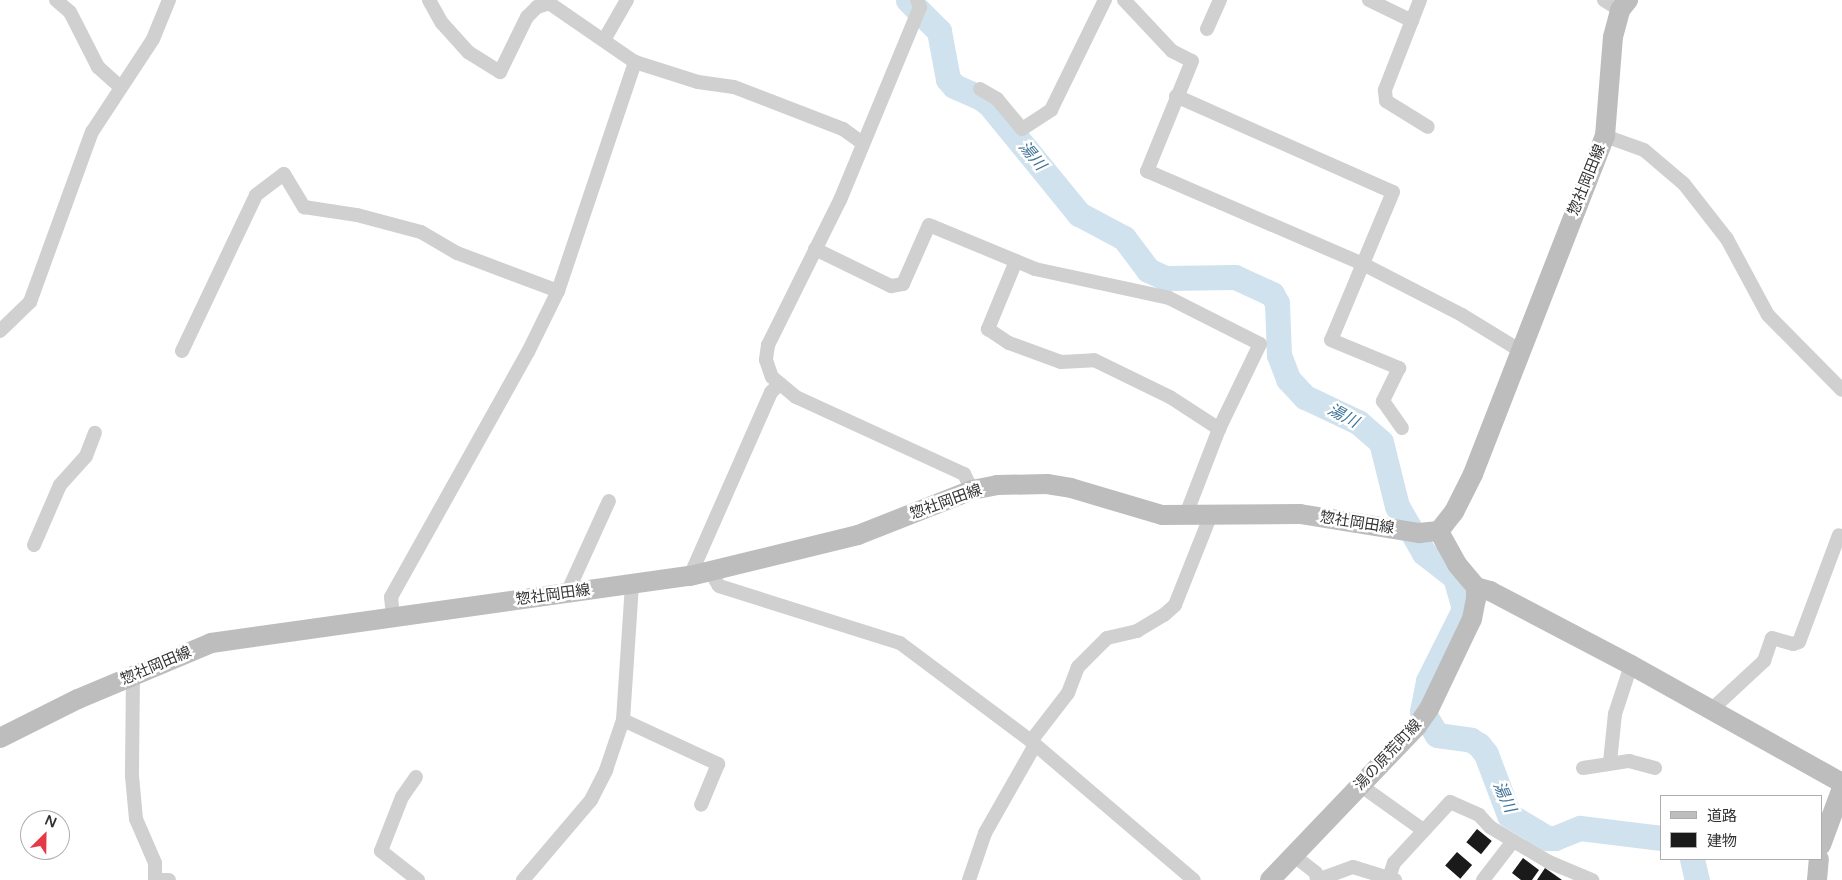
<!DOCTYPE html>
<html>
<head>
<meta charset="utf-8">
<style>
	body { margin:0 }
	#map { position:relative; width:1842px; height:880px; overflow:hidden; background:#fff; font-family:"Varela Round","Noto Sans JP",sans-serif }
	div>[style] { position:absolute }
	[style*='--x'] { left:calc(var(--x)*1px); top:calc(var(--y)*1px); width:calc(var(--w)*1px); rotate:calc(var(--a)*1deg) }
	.river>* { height:25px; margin:-12.5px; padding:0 12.5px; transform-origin:12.5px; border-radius:12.5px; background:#cfe2ee }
	.building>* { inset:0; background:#1a1a1a; transform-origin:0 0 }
	.street>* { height:14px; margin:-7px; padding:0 7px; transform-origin:7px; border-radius:7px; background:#d0d0d0 }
	.secondary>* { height:20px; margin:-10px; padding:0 10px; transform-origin:10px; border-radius:10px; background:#bdbdbd }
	span { translate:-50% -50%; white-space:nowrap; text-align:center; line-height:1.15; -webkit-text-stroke:5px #fff; paint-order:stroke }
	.street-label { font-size:15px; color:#333 }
	.water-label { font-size:16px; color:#3f7597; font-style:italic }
	.legend { position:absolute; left:1660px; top:795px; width:162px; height:65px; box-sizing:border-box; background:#fff; border:1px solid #adadad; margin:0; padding:6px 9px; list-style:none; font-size:15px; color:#333 }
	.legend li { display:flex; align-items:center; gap:10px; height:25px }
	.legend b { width:25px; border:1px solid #adadad }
	.north { position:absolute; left:20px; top:810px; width:50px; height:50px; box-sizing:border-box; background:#fff; border:1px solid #adadad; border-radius:50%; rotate:23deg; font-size:14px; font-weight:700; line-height:20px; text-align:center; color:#333 }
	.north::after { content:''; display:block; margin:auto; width:18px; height:22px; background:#e63946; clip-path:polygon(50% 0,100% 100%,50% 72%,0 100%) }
</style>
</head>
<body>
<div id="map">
	<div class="river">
		<i style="--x:908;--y:0;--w:44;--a:45"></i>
		<i style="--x:939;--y:31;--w:49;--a:79.4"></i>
		<i style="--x:948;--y:79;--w:9;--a:49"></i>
		<i style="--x:954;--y:86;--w:30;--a:24"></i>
		<i style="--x:981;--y:98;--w:11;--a:38"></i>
		<i style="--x:990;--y:105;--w:141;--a:50.8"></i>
		<i style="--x:1079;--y:214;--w:51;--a:28.1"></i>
		<i style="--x:1124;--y:238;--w:40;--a:53"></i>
		<i style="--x:1148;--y:270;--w:19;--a:25"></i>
		<i style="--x:1165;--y:278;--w:70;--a:-0.8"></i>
		<i style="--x:1235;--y:277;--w:41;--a:24.7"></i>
		<i style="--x:1272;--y:294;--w:10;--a:61"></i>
		<i style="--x:1277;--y:303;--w:52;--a:87.8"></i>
		<i style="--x:1279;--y:355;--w:26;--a:69"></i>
		<i style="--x:1288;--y:379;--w:25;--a:47"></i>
		<i style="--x:1305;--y:397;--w:59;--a:25.3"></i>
		<i style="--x:1358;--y:422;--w:30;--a:41"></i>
		<i style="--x:1381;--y:442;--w:66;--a:76"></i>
		<i style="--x:1397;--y:506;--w:54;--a:60.1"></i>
		<i style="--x:1424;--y:553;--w:39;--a:38"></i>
		<i style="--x:1455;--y:577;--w:33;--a:74"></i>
		<i style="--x:1464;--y:609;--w:80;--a:116.6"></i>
		<i style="--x:1428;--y:681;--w:31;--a:101"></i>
		<i style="--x:1422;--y:711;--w:28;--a:58"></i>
		<i style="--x:1437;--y:735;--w:34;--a:8"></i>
		<i style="--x:1471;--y:740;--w:9;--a:32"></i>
		<i style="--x:1479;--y:745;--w:11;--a:52"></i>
		<i style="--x:1486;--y:754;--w:65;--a:69.3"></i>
		<i style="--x:1509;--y:815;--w:44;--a:31.2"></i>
		<i style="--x:1547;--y:838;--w:8;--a:0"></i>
		<i style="--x:1555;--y:838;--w:27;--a:-22"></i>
		<i style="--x:1580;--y:828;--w:82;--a:7"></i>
		<i style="--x:1692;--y:859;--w:22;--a:77"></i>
	</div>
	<div class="building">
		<i style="left:1477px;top:829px;width:19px;height:17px;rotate:39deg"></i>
		<i style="left:1457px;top:852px;width:20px;height:18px;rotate:41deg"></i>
		<i style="clip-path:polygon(1523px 858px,1539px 870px,1532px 880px,1521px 880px,1512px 873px)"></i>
		<i style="clip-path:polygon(1545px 868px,1562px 880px,1537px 880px)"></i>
	</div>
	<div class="street">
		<i style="--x:56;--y:0;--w:18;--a:41"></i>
		<i style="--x:70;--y:12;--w:62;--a:63"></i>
		<i style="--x:98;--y:67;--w:30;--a:42"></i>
		<i style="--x:429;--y:0;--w:26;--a:61"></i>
		<i style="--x:442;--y:23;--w:39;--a:48"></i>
		<i style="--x:468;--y:52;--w:38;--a:32"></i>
		<i style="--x:500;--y:72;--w:61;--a:-63.9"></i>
		<i style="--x:527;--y:17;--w:14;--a:-45"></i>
		<i style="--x:537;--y:7;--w:13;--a:-18"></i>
		<i style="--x:549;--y:3;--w:104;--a:34.5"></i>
		<i style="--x:635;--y:62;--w:66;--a:17.6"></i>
		<i style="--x:698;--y:82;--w:36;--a:8"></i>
		<i style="--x:734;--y:87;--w:117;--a:21.1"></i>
		<i style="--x:843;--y:129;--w:22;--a:36"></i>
		<i style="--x:917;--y:0;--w:8;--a:67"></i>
		<i style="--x:920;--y:7;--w:209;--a:112.5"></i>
		<i style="--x:840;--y:200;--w:162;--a:116.4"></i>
		<i style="--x:768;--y:345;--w:15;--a:98"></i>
		<i style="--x:766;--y:360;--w:18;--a:71"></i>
		<i style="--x:772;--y:377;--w:31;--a:40"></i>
		<i style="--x:796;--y:397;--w:185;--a:24.6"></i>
		<i style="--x:964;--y:474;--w:18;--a:63"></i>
		<i style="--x:1124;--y:0;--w:70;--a:46.7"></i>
		<i style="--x:1172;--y:51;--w:22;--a:27"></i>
		<i style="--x:1192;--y:61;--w:119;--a:112.2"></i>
		<i style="--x:1147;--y:171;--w:233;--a:23.3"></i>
		<i style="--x:1361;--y:263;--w:114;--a:27.2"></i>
		<i style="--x:1462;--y:315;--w:69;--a:31.4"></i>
		<i style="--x:1369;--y:0;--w:48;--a:26"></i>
		<i style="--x:1420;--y:0;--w:97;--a:111.3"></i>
		<i style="--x:1385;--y:90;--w:11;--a:85"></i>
		<i style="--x:1386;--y:101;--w:49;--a:31.8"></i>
		<i style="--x:1604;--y:0;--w:19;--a:32"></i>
		<i style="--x:1207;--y:29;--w:32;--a:-66"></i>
		<i style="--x:604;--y:40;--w:46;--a:-60.1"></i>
		<i style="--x:980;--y:89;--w:20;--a:30"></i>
		<i style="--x:997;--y:99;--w:39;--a:50"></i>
		<i style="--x:1022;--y:129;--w:35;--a:-33"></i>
		<i style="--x:1051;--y:110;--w:123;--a:-63.9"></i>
		<i style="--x:1176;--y:96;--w:237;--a:23.9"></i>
		<i style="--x:1393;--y:192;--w:160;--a:112.7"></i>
		<i style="--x:1331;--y:340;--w:74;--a:22.4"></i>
		<i style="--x:1399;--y:368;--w:37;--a:116"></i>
		<i style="--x:1383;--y:401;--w:33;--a:55"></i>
		<i style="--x:1605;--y:136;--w:41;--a:19.7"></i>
		<i style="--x:1644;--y:150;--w:52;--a:40.4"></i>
		<i style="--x:1684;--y:184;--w:70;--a:52"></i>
		<i style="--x:1727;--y:239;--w:86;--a:61.7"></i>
		<i style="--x:1768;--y:315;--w:105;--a:45.4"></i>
		<i style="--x:815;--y:249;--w:85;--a:26"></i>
		<i style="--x:891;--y:286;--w:12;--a:-9"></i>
		<i style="--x:903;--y:284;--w:64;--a:-66.2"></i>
		<i style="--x:929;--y:225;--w:115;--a:22.5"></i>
		<i style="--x:1035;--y:269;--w:137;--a:12.2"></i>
		<i style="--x:1169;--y:298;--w:102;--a:26.8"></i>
		<i style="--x:1260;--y:344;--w:94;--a:115.8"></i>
		<i style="--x:1219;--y:429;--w:94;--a:111.1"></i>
		<i style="--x:1016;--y:261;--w:74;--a:112.4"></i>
		<i style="--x:988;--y:329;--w:25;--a:34"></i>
		<i style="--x:1009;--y:343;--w:55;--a:20.1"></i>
		<i style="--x:1061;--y:362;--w:33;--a:-3"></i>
		<i style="--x:1094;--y:360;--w:85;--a:26"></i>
		<i style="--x:1170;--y:397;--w:59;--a:33.1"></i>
		<i style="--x:0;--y:331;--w:42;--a:-44"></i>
		<i style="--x:30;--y:302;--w:181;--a:-70"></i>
		<i style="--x:92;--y:132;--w:111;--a:-56.7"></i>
		<i style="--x:153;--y:39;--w:42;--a:-67.7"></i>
		<i style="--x:182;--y:351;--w:173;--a:-64.6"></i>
		<i style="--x:256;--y:195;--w:35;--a:-37"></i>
		<i style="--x:284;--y:174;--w:39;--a:59"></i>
		<i style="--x:304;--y:207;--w:54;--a:8.6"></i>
		<i style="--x:357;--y:215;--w:66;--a:14.9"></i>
		<i style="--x:421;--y:232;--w:42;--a:30.3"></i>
		<i style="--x:457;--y:253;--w:108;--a:20.6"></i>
		<i style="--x:34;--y:545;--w:65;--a:-66.6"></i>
		<i style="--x:60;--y:485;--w:39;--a:-48"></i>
		<i style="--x:86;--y:456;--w:25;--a:-69"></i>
		<i style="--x:710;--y:571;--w:17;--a:59"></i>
		<i style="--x:719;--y:586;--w:190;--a:17.5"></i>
		<i style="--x:900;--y:643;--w:164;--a:36.8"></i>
		<i style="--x:1031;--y:741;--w:214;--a:40.5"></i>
		<i style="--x:690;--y:576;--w:201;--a:-66.2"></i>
		<i style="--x:771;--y:392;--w:12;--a:-42"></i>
		<i style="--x:567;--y:593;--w:101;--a:-65.5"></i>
		<i style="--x:393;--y:616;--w:19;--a:-96"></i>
		<i style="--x:391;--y:597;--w:281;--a:-60.8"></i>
		<i style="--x:528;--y:352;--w:68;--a:-63.8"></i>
		<i style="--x:558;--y:291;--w:242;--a:-71.4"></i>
		<i style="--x:133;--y:675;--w:101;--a:90.6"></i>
		<i style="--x:132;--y:776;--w:43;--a:84.7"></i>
		<i style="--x:136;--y:819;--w:48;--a:66.6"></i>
		<i style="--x:155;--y:863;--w:17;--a:90"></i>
		<i style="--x:1710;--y:711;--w:74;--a:-42.8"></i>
		<i style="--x:1764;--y:661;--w:24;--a:-71"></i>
		<i style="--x:1772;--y:638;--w:22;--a:16"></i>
		<i style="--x:1793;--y:644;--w:6;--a:-18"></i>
		<i style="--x:1799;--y:642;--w:114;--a:-69.5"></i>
		<i style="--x:623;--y:720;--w:105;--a:24.9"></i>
		<i style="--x:718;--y:764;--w:44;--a:112.5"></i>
		<i style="--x:1031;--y:741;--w:61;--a:-52.4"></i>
		<i style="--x:1068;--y:693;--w:28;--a:-69"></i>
		<i style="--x:1078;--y:667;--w:41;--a:-45"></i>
		<i style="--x:1107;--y:638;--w:31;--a:-13"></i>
		<i style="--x:1137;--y:631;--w:31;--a:-31"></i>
		<i style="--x:1164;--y:615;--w:15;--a:-42"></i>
		<i style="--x:1175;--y:605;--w:95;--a:-68.3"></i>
		<i style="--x:1610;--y:762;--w:48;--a:-84.1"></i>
		<i style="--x:1615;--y:714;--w:52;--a:-71.9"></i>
		<i style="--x:1583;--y:768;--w:47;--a:-8.7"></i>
		<i style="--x:1629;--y:761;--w:27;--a:15"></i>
		<i style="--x:416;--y:777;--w:24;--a:125"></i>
		<i style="--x:402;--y:797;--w:58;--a:111.3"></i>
		<i style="--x:381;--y:851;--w:47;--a:38.1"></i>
		<i style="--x:1360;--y:785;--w:77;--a:35.5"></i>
		<i style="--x:1293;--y:855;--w:29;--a:38"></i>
		<i style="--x:1316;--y:873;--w:7;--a:82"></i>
		<i style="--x:1389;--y:878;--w:16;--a:-72"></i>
		<i style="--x:1394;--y:863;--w:83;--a:-47.4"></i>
		<i style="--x:1450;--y:802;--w:32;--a:24"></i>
		<i style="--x:1479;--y:815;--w:16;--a:47"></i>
		<i style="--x:1490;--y:827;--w:69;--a:30.7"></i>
		<i style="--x:1549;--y:862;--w:47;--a:22.7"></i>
		<i style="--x:162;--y:880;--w:7;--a:0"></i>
		<i style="--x:523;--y:880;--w:105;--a:-49.6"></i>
		<i style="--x:591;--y:800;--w:34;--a:-63"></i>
		<i style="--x:606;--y:770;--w:53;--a:-71.2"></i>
		<i style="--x:623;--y:720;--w:136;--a:-86.2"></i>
		<i style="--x:969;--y:880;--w:50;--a:-71.2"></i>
		<i style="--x:985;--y:833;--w:101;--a:-60.4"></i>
		<i style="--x:1317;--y:880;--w:38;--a:-20"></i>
		<i style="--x:1353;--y:867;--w:44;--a:17.2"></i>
		<i style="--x:1483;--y:880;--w:49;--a:-52.4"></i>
	</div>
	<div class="secondary">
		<i style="--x:1476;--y:587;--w:15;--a:16"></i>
		<i style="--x:1490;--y:591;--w:159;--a:27.7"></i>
		<i style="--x:1631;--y:665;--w:242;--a:29.2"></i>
		<i style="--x:0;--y:738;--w:87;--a:-26.6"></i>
		<i style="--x:78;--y:699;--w:144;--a:-22.8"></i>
		<i style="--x:211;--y:643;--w:484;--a:-8"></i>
		<i style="--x:690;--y:576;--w:173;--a:-13.7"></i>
		<i style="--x:858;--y:535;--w:123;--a:-21.5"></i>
		<i style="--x:972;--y:490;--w:25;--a:-11"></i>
		<i style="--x:997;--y:485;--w:50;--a:-1.1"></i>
		<i style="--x:1047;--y:484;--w:24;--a:9"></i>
		<i style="--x:1071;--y:488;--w:95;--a:16.5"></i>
		<i style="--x:1162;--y:515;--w:138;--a:-0.4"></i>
		<i style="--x:1300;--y:514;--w:121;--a:9.1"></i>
		<i style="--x:1419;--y:533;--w:20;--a:-6"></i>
		<i style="--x:1439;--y:531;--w:24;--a:-52"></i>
		<i style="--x:1454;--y:512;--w:42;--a:-63.4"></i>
		<i style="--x:1473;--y:474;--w:363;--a:-68.7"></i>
		<i style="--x:1605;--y:136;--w:99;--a:-85.4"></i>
		<i style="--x:1613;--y:37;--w:28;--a:-75"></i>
		<i style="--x:1620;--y:10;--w:13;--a:-51"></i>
		<i style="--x:1821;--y:845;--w:61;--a:-69.8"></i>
		<i style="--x:1270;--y:880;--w:213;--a:-46.3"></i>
		<i style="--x:1417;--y:726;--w:21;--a:-55"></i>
		<i style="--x:1429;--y:709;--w:100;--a:-64.5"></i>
		<i style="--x:1472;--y:619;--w:20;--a:-79"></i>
		<i style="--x:1476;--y:599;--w:12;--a:-90"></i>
		<i style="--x:1476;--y:587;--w:30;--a:-130"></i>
		<i style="--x:1457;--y:564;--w:38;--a:-119"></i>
		<i style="--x:1817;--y:880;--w:21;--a:-85"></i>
	</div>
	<div class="street-label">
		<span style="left:1587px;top:180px;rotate:-68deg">惣社岡田線</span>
		<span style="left:946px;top:502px;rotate:-20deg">惣社岡田線</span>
		<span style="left:1357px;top:523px;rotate:9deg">惣社岡田線</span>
		<span style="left:553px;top:595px;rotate:-8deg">惣社岡田線</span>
		<span style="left:156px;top:666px;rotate:-23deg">惣社岡田線</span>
		<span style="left:1388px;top:755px;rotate:-47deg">湯の原荒町線</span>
	</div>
	<div class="water-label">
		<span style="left:1032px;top:156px;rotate:50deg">湯川</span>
		<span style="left:1343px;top:416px;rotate:28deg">湯川</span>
		<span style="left:1504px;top:797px;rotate:65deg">湯川</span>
	</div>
	<ul class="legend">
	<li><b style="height:6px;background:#bdbdbd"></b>道路</li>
	<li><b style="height:14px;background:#1a1a1a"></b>建物</li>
	</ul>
	<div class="north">N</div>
</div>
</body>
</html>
